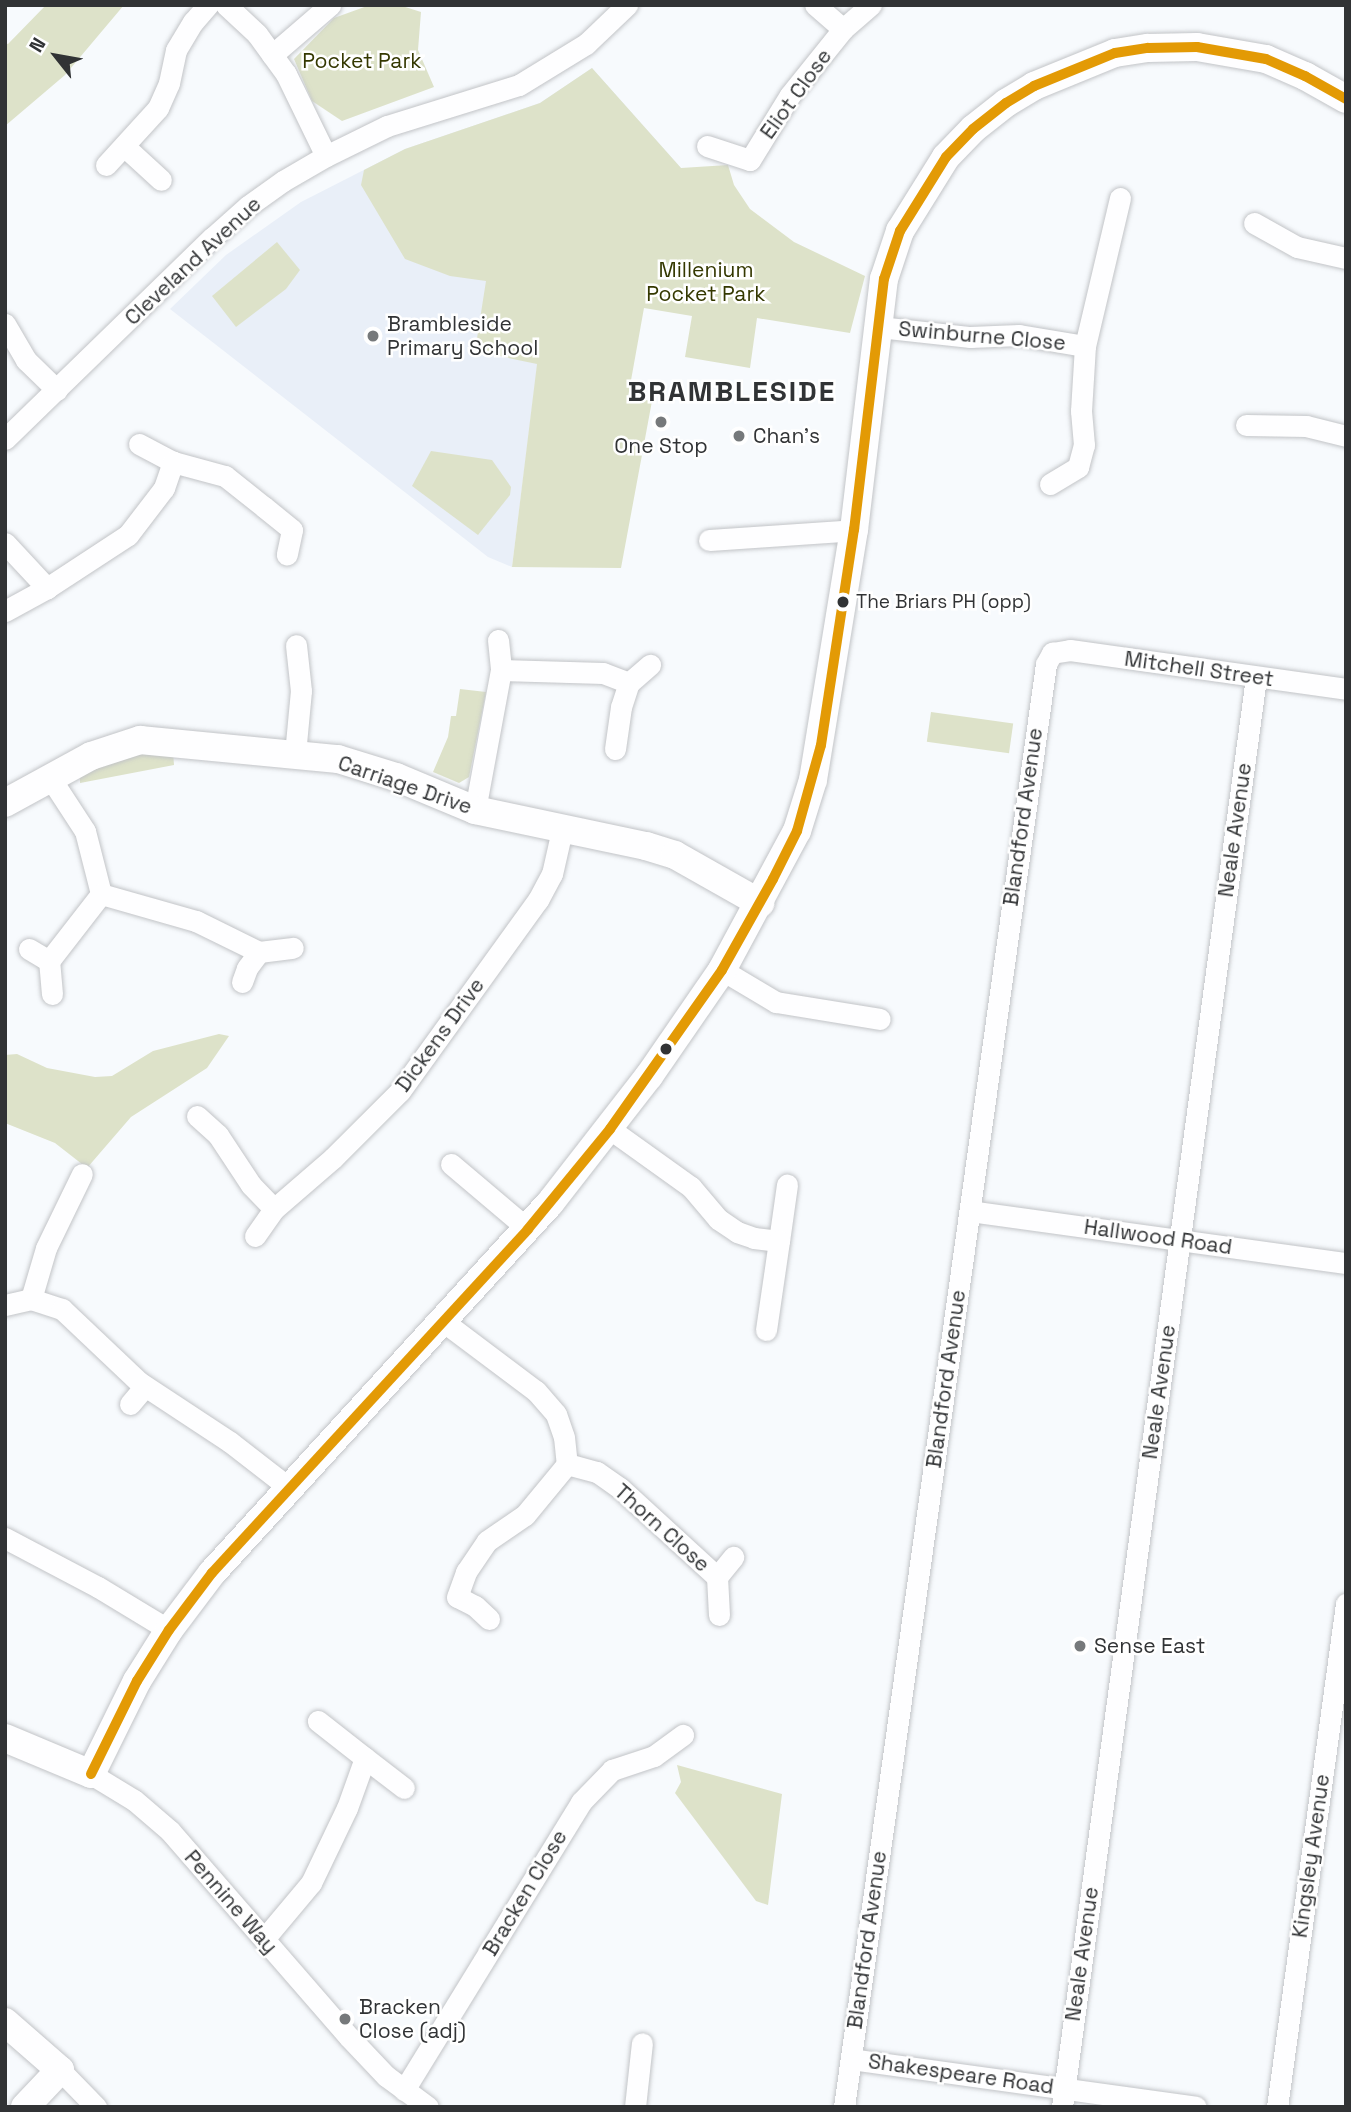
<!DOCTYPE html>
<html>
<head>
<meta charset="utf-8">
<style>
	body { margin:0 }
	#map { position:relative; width:1351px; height:2112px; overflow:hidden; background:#f7fafd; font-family:"Space Grotesk",sans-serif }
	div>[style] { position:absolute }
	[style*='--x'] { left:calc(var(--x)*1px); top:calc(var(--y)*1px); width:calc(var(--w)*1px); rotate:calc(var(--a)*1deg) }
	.built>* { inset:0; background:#e9eff8 }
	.green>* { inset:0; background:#dde2c9; transform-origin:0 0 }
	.roads { filter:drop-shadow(0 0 2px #c2c4c7) drop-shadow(0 0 2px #c2c4c7) }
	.street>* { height:21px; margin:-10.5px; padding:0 10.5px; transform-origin:10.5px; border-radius:10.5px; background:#fefeff }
	.secondary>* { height:28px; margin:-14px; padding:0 14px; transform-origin:14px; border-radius:14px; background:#fefeff }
	.bus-1>* { height:10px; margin:-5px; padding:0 5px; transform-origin:5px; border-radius:5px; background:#e39a05 }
	.dots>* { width:19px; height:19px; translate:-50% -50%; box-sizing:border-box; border:4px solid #fff; border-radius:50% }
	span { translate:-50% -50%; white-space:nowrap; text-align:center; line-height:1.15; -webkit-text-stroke:5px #fff; paint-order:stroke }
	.bus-label { font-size:19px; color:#313335 }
	.left { translate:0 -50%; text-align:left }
	.park-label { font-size:21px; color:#343800 }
	.street-label { font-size:21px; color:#313335 }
	.poi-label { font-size:21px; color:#313335 }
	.district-label { font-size:28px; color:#313335; font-weight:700; letter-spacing:2px }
	.frame { position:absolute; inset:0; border:7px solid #313335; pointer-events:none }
	.north { position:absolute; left:21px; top:21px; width:70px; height:70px; -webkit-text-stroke:5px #fff; paint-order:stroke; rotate:301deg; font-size:19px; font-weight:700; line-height:28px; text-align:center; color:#313335 }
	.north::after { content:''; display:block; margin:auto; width:24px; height:32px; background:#313335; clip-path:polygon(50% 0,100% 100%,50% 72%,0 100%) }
</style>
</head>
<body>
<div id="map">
	<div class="built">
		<i style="clip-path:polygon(592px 68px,681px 168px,547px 289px,512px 567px,488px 557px,170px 309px,226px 255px,301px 202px,405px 149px,540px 103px)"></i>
	</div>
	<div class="green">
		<i style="clip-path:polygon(46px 5px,124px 5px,65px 75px,5px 126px,5px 43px,8px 44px)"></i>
		<i style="clip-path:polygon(370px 5px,399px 5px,421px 12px,418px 50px,434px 87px,342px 121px,312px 101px,294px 59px,334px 18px)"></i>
		<i style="clip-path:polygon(592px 68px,681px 168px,728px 165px,734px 185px,750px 209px,794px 242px,865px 276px,850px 333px,757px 318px,750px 368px,685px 357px,692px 316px,644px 308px,628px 397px,652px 401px,621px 568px,512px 567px,537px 364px,475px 351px,486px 281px,450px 276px,405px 259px,361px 185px,364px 170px,405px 149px,540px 103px)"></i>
		<i style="clip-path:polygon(277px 242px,300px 270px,286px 289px,236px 327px,212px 296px)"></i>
		<i style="clip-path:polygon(431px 451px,492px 460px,511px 487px,510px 495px,478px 535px,412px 486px)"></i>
		<i style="clip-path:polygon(460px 689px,486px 692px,469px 777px,459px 783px,433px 772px,448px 737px,451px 716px,456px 716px)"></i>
		<i style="left:931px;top:712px;width:83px;height:30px;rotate:8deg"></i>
		<i style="clip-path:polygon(173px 751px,174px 765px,80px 783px,80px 774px,116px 753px)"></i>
		<i style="clip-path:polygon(219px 1034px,229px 1036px,207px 1068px,131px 1117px,87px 1168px,55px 1143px,5px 1123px,5px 1055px,17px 1054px,47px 1068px,95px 1077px,112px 1076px,153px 1051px)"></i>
		<i style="clip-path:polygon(677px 1765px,782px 1794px,768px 1905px,756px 1901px,675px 1793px,681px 1782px)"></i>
	</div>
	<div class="roads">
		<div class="street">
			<i style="--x:226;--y:5;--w:42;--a:43.1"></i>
			<i style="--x:257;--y:34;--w:49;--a:54.1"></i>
			<i style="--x:286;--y:74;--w:91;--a:64"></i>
			<i style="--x:843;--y:29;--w:37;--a:-41"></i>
			<i style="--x:272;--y:55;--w:77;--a:-40.8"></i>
			<i style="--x:124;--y:146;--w:50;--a:42.6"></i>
			<i style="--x:707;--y:146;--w:45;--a:18"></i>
			<i style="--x:750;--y:160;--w:76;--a:-58.4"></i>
			<i style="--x:790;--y:95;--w:85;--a:-51.2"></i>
			<i style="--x:843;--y:29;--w:37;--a:-139"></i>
			<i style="--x:106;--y:165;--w:77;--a:-47.6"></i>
			<i style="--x:158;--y:108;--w:27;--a:-66"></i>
			<i style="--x:169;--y:83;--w:34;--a:-78"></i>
			<i style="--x:176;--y:50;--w:33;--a:-59"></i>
			<i style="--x:193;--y:22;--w:23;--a:-49"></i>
			<i style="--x:1254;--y:223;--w:49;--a:29.2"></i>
			<i style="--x:1297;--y:247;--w:50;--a:12.7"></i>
			<i style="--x:5;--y:324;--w:42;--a:59.7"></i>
			<i style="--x:26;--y:360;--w:43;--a:44.1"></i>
			<i style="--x:879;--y:327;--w:92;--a:6.3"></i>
			<i style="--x:970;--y:337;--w:49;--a:-2.3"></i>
			<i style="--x:1019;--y:335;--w:67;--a:9.5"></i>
			<i style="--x:1246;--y:425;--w:60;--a:1"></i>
			<i style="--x:1306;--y:426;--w:41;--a:14"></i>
			<i style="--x:5;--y:439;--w:289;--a:-44.2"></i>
			<i style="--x:212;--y:238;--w:48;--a:-41.6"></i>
			<i style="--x:248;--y:206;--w:43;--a:-35.5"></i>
			<i style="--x:283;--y:181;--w:50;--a:-30.2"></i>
			<i style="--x:326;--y:156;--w:68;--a:-26.2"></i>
			<i style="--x:387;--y:126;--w:138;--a:-17.3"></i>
			<i style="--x:519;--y:85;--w:79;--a:-31.5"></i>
			<i style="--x:586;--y:44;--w:57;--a:-43.6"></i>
			<i style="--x:139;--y:444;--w:38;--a:28"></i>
			<i style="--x:1050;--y:484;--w:33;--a:-31"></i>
			<i style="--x:1078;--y:467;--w:23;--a:-75"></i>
			<i style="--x:1084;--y:445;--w:34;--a:-95"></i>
			<i style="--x:1081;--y:411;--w:65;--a:-86.5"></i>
			<i style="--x:1085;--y:346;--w:152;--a:-76.7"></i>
			<i style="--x:709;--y:540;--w:145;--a:-3.9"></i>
			<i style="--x:5;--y:543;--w:62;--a:47"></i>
			<i style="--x:5;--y:611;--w:48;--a:-28.7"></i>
			<i style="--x:47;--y:588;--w:97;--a:-33.2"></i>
			<i style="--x:128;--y:535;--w:59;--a:-52.5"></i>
			<i style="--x:164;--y:488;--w:28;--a:-71"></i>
			<i style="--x:173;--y:462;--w:54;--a:15.1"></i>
			<i style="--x:225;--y:476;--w:50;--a:38.5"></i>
			<i style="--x:264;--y:507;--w:36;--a:39"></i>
			<i style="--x:292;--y:530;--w:25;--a:102"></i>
			<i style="--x:498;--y:640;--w:30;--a:84"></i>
			<i style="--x:615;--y:749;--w:42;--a:-81.9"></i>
			<i style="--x:621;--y:707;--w:25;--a:-72"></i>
			<i style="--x:295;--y:754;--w:63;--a:-84.6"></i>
			<i style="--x:301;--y:691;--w:46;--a:-96.2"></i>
			<i style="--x:51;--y:779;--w:62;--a:56.8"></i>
			<i style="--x:85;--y:831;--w:65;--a:75.7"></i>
			<i style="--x:475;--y:810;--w:142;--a:-79.5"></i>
			<i style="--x:501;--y:670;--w:102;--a:1.7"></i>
			<i style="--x:603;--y:673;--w:28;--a:21"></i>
			<i style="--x:629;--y:683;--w:28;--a:-41"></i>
			<i style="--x:101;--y:894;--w:99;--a:15.9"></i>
			<i style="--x:196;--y:921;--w:70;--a:26.2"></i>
			<i style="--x:29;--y:949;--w:23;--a:31"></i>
			<i style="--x:722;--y:970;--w:63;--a:30.7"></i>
			<i style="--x:776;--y:1002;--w:105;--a:9.3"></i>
			<i style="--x:242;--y:982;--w:15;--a:-70"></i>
			<i style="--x:247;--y:968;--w:20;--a:-53"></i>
			<i style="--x:259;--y:952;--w:34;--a:-7"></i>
			<i style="--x:52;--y:994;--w:33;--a:-95"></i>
			<i style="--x:49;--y:961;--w:85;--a:-52.2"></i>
			<i style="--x:197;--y:1116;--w:28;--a:42"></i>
			<i style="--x:218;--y:1135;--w:60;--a:56.6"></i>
			<i style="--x:251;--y:1185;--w:33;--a:46"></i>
			<i style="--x:610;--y:1129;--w:100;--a:35.6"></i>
			<i style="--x:691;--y:1187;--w:42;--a:49.8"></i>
			<i style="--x:718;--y:1219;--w:23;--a:34"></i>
			<i style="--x:737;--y:1232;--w:18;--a:19"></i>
			<i style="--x:754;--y:1238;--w:25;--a:7"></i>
			<i style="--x:779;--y:1241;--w:57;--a:-81.9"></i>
			<i style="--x:451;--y:1164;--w:101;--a:40.2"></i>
			<i style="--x:970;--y:1211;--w:380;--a:7.9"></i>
			<i style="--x:255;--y:1236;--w:33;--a:-55"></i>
			<i style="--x:274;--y:1209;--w:78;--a:-40.8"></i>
			<i style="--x:333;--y:1158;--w:95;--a:-45"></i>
			<i style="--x:400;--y:1091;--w:236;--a:-54.2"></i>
			<i style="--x:538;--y:900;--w:30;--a:-62"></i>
			<i style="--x:552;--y:874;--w:45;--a:-77.2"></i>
			<i style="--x:31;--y:1299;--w:53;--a:-73.6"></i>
			<i style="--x:46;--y:1248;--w:82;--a:-64.1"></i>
			<i style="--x:5;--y:1305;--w:27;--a:-13"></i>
			<i style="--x:31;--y:1299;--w:33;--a:18"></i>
			<i style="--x:62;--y:1309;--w:106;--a:43.5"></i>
			<i style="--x:139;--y:1382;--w:109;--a:33.4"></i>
			<i style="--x:230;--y:1442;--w:73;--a:37.8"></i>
			<i style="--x:444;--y:1322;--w:115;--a:36.9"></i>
			<i style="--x:536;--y:1391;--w:30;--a:49"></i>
			<i style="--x:556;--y:1414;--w:24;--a:71"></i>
			<i style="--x:564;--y:1437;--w:27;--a:84"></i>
			<i style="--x:766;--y:1330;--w:90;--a:-81.7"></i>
			<i style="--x:130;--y:1404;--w:23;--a:-50"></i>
			<i style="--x:5;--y:1538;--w:105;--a:27.8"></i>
			<i style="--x:98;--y:1587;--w:83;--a:31.2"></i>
			<i style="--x:719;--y:1615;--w:38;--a:-93"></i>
			<i style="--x:717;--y:1577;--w:26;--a:-51"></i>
			<i style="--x:489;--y:1619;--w:19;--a:-137"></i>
			<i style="--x:475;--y:1606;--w:20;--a:-153"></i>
			<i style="--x:457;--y:1597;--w:27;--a:-70"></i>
			<i style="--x:466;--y:1572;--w:37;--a:-56"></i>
			<i style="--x:487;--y:1541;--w:46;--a:-34.4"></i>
			<i style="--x:525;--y:1515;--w:66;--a:-50.5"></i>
			<i style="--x:567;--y:1464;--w:31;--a:15"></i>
			<i style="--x:597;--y:1472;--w:28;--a:35"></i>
			<i style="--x:620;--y:1488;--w:132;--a:42.5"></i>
			<i style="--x:365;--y:1758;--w:49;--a:37.6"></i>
			<i style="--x:91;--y:1774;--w:50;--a:31.2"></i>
			<i style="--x:134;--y:1800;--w:48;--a:40.7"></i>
			<i style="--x:170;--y:1831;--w:273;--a:49"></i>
			<i style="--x:349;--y:2037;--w:54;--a:46.5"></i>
			<i style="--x:386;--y:2076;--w:52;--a:36.4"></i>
			<i style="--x:264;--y:1939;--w:73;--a:-50"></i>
			<i style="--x:311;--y:1883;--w:83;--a:-64.4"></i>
			<i style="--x:347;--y:1808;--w:53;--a:-70.2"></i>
			<i style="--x:365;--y:1758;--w:60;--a:-141.8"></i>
			<i style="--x:851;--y:2059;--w:348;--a:7.9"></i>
			<i style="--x:60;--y:2070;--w:52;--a:45.8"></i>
			<i style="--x:404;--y:2090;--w:338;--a:-58.4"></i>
			<i style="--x:581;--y:1802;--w:45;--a:-45.9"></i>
			<i style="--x:612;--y:1770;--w:44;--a:-18.4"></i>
			<i style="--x:654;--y:1756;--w:36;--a:-36"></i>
			<i style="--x:635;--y:2107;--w:64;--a:-83.8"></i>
			<i style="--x:844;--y:2107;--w:1457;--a:-82.03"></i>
			<i style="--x:1046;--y:664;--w:13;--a:-61"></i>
			<i style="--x:1052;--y:653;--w:18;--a:-9"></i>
			<i style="--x:1070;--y:650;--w:279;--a:8"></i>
			<i style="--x:1062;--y:2107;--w:1442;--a:-82.27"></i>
			<i style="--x:1277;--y:2107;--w:508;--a:-82.19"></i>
		</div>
		<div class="secondary">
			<i style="--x:5;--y:803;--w:98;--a:-28.7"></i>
			<i style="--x:91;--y:756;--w:52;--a:-18.1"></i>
			<i style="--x:140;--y:740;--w:199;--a:5.5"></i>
			<i style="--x:338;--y:759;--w:61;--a:17.2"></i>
			<i style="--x:396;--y:777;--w:86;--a:22.7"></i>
			<i style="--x:475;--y:810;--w:175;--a:11.9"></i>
			<i style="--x:646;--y:846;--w:30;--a:17"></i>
			<i style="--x:675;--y:855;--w:98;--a:29.5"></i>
			<i style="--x:5;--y:1738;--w:93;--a:22.7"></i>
			<i style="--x:91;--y:1774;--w:104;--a:-63.7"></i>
			<i style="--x:137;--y:1681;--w:60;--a:-57.9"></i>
			<i style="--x:169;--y:1630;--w:71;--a:-53"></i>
			<i style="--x:212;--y:1573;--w:501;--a:-47.59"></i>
			<i style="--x:550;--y:1203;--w:161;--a:-52.1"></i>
			<i style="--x:649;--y:1076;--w:129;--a:-55.4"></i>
			<i style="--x:722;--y:970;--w:158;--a:-61.7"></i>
			<i style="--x:797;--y:831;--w:53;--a:-72.6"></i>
			<i style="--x:813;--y:780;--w:253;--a:-80.7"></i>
			<i style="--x:854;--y:530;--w:253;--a:-83.2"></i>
			<i style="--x:884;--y:279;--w:51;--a:-71.6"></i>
			<i style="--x:900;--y:231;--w:87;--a:-58.1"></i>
			<i style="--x:946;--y:157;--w:39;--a:-46"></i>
			<i style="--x:973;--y:129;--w:42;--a:-38.2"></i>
			<i style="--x:1006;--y:103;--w:33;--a:-31"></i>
			<i style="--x:1034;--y:86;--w:87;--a:-22.2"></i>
			<i style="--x:1115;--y:53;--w:33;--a:-9"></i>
			<i style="--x:1148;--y:48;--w:49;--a:-1.2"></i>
			<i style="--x:1197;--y:47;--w:70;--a:9.9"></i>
			<i style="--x:1266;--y:59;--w:43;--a:23.6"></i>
			<i style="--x:1305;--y:76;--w:47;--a:29.3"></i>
			<i style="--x:5;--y:2022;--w:73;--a:41.1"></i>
			<i style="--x:60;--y:2070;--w:51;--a:133.4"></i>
		</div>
	</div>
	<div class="bus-1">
		<i style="--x:91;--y:1774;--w:104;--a:-63.7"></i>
		<i style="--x:137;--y:1681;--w:60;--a:-57.9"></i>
		<i style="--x:169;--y:1630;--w:71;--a:-53"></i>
		<i style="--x:212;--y:1573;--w:467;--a:-47.4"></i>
		<i style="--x:528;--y:1229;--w:129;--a:-50.6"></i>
		<i style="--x:610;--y:1129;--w:194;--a:-54.8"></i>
		<i style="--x:722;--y:970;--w:104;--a:-60.7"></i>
		<i style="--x:773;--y:879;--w:54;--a:-63.4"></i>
		<i style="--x:797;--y:831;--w:89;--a:-74.4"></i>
		<i style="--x:821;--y:745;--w:218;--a:-81.3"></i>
		<i style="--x:854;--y:530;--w:253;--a:-83.2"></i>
		<i style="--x:884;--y:279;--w:51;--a:-71.6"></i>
		<i style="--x:900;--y:231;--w:87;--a:-58.1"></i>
		<i style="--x:946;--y:157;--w:39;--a:-46"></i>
		<i style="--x:973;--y:129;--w:42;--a:-38.2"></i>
		<i style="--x:1006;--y:103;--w:33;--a:-31"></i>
		<i style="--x:1034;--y:86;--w:87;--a:-22.2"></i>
		<i style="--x:1115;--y:53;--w:33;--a:-9"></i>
		<i style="--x:1148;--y:48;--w:49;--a:-1.2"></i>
		<i style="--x:1197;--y:47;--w:70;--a:9.9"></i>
		<i style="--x:1266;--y:59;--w:43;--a:23.6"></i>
		<i style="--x:1305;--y:76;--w:47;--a:29.3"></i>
	</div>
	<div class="dots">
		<i style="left:373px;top:336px;background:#76797b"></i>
		<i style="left:661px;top:422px;background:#76797b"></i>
		<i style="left:739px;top:436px;background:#76797b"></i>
		<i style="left:843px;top:602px;background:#313335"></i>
		<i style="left:666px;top:1049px;background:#313335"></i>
		<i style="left:1080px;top:1646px;background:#76797b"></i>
		<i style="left:345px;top:2019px;background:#76797b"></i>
	</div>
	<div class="bus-label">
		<span class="left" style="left:856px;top:602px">The Briars PH (opp)</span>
	</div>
	<div class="park-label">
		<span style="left:362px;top:61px">Pocket Park</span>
		<span style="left:706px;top:282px">Millenium<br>Pocket Park</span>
	</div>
	<div class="street-label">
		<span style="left:796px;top:94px;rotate:-54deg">Eliot Close</span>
		<span style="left:193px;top:261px;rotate:-43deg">Cleveland Avenue</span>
		<span style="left:982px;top:336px;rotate:5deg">Swinburne Close</span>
		<span style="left:1199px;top:669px;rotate:8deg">Mitchell Street</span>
		<span style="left:405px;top:785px;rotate:19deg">Carriage Drive</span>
		<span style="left:1023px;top:817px;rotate:-82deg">Blandford Avenue</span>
		<span style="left:1235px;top:830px;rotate:-82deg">Neale Avenue</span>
		<span style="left:440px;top:1035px;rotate:-54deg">Dickens Drive</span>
		<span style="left:1158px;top:1237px;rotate:8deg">Hallwood Road</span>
		<span style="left:946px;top:1379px;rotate:-82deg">Blandford Avenue</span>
		<span style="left:1159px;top:1392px;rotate:-82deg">Neale Avenue</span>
		<span style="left:662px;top:1528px;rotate:42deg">Thorn Close</span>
		<span style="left:1311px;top:1856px;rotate:-82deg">Kingsley Avenue</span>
		<span style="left:525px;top:1893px;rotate:-59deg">Bracken Close</span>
		<span style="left:231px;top:1902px;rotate:49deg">Pennine Way</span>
		<span style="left:867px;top:1940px;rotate:-82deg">Blandford Avenue</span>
		<span style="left:1082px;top:1954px;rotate:-82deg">Neale Avenue</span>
		<span style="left:961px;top:2074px;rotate:8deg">Shakespeare Road</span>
	</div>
	<div class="poi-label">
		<span class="left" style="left:387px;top:336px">Brambleside<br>Primary School</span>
		<span class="left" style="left:753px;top:436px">Chan's</span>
		<span style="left:661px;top:446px">One Stop</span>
		<span class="left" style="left:1094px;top:1646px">Sense East</span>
		<span class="left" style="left:359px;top:2019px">Bracken<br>Close (adj)</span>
	</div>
	<div class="district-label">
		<span style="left:732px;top:391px">BRAMBLESIDE</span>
	</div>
	<div class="frame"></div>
	<div class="north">N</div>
</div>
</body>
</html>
